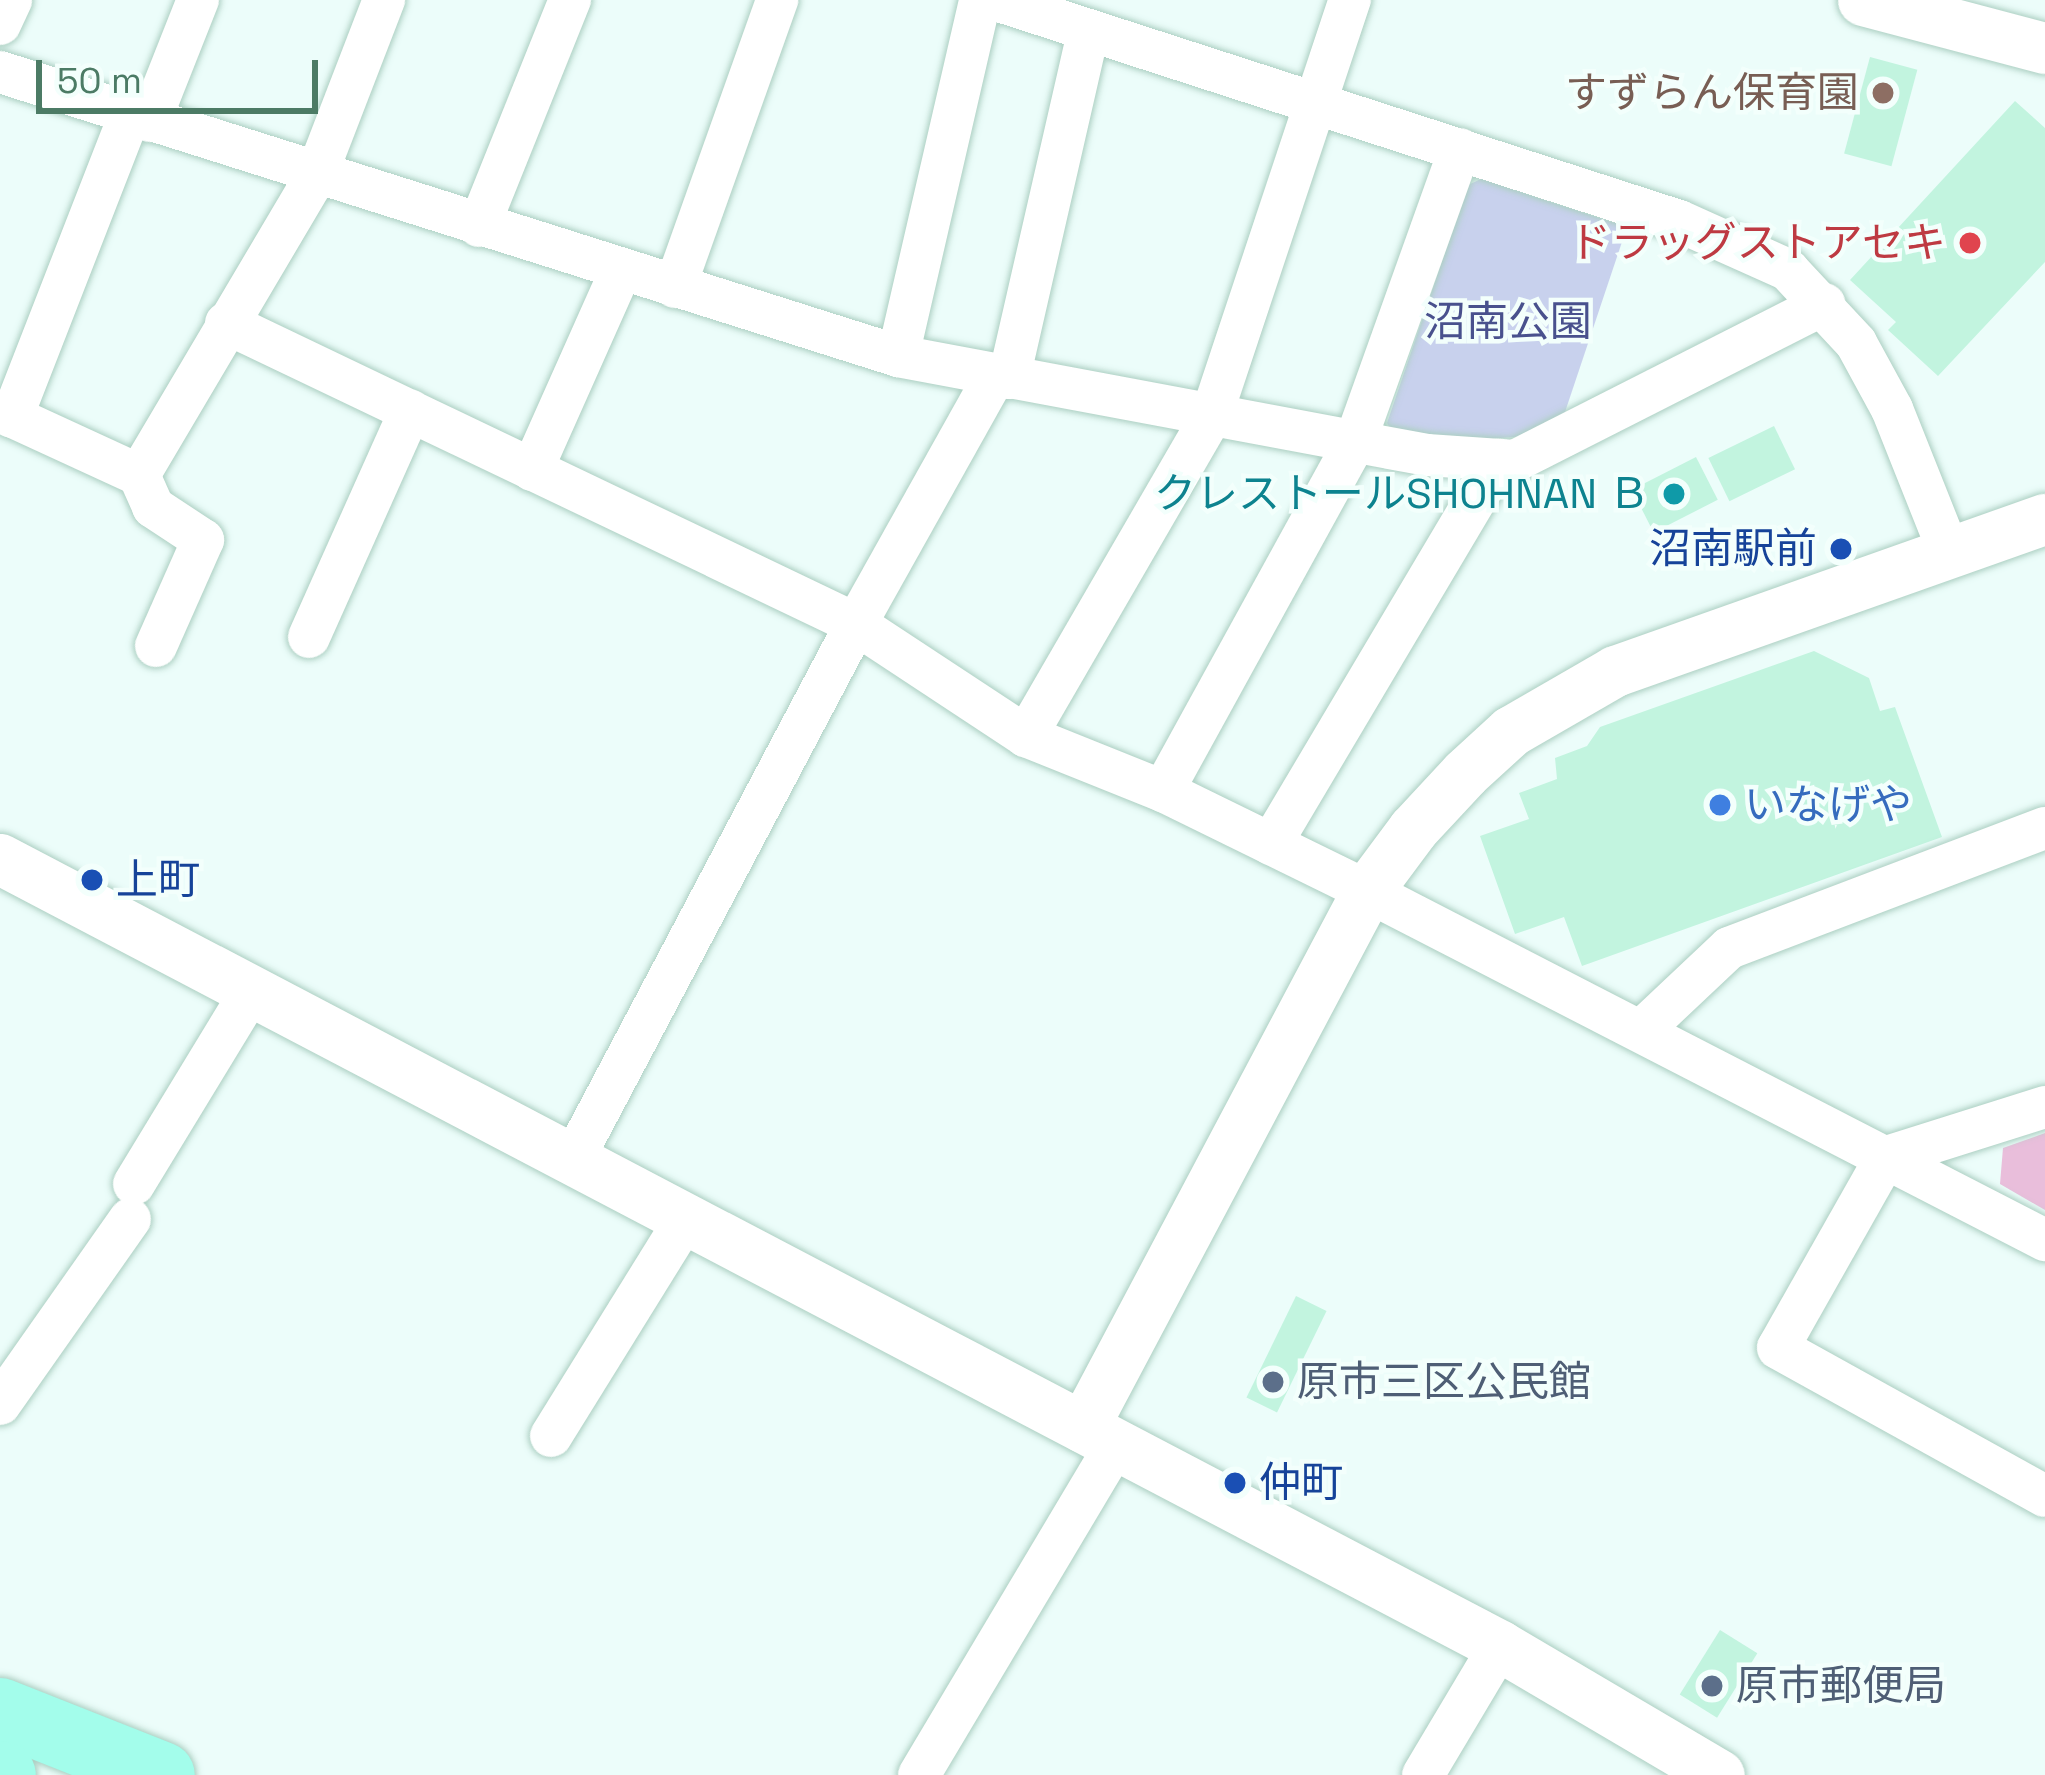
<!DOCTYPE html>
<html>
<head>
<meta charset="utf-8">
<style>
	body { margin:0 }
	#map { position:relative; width:2045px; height:1775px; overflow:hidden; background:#ecfdfa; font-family:"Space Grotesk","Noto Sans JP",sans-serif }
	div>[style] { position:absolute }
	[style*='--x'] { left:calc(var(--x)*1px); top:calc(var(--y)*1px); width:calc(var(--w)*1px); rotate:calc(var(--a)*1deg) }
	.green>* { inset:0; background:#c8d1ed }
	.water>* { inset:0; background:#e9bedb }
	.building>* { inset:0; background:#c2f4df; transform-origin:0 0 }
	.roads { filter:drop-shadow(0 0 3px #accfc2) drop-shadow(0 0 3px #accfc2) }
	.minor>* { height:42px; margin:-21px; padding:0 21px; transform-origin:21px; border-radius:21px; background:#fff }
	.tertiary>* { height:51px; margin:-25.5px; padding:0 25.5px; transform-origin:25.5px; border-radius:25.5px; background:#fff }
	.primary>* { height:66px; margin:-33px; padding:0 33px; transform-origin:33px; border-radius:33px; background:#a3fdeb }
	.dots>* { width:33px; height:33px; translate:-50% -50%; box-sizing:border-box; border:6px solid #f3fffc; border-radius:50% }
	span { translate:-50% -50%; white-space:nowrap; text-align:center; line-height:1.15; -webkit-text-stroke:9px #f3fffc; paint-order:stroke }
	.education-label { font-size:42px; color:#785e54 }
	.right { translate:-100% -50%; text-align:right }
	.health-label { font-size:42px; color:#be3a42 }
	.park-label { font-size:42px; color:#49518d }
	.culture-label { font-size:42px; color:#0d838f }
	.transit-label { font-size:42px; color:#164399 }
	.left { translate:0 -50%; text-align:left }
	.shop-label { font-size:42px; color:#366cbe }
	.service-label { font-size:42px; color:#4e5e75 }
	.scale { position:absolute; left:36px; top:60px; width:282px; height:54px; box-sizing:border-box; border:6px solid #4c7b65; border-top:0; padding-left:15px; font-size:36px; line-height:42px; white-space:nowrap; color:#4c7b65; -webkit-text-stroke:9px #f3fffc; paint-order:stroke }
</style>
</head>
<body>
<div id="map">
	<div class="green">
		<i style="clip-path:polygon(1481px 179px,1627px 227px,1563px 418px,1526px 436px,1439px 443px,1395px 436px,1387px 423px,1468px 185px)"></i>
	</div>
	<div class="water">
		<i style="clip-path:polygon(2045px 1133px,2045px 1210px,2000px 1184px,2003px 1148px)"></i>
	</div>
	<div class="building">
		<i style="left:1870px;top:57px;width:49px;height:100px;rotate:15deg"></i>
		<i style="clip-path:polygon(2015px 101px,2045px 128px,2045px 262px,1938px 376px,1888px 330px,1896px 322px,1850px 280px)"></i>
		<i style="left:1774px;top:426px;width:48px;height:73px;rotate:64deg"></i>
		<i style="left:1696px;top:457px;width:48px;height:72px;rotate:63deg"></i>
		<i style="clip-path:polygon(1814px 651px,1869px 678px,1880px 711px,1895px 707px,1942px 837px,1582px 966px,1564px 917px,1515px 934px,1480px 836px,1529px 819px,1519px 793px,1557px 779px,1555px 758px,1587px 746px,1600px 727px)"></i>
		<i style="left:1296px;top:1296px;width:34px;height:113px;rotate:26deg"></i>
		<i style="left:1720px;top:1630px;width:44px;height:76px;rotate:32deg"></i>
	</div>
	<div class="roads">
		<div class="minor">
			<i style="--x:996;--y:0;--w:718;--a:17.93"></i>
			<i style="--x:1679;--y:221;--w:120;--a:24.2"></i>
			<i style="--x:1788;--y:270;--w:100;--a:47"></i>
			<i style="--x:1856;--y:343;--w:75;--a:61.4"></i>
			<i style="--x:1892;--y:409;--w:154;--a:68.3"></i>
			<i style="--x:0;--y:24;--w:26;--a:-65"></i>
			<i style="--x:0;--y:72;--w:942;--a:17.55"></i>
			<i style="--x:898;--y:356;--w:538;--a:10.6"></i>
			<i style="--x:1427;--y:455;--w:88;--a:3.9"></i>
			<i style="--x:1515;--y:461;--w:347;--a:-26.9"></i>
			<i style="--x:150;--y:121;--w:130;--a:-68.4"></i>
			<i style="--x:479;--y:226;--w:244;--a:-68.1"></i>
			<i style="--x:675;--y:287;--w:305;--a:-70.4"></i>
			<i style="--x:226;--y:323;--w:698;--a:25.54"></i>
			<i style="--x:856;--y:624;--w:204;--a:33.4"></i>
			<i style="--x:1026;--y:736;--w:148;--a:21.9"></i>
			<i style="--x:1163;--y:791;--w:227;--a:26.1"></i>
			<i style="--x:1367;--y:891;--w:763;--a:27.24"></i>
			<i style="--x:898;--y:356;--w:365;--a:-77"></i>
			<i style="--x:1009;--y:378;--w:353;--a:-77.1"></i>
			<i style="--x:0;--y:411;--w:153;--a:24.7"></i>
			<i style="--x:139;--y:475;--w:347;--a:-59.4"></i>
			<i style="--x:316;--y:176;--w:189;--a:-68.9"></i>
			<i style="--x:12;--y:417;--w:324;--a:-68.7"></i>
			<i style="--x:532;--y:470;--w:219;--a:-66"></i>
			<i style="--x:139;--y:475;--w:35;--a:66"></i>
			<i style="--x:153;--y:507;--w:60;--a:33.4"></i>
			<i style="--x:203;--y:540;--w:116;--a:113.9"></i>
			<i style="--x:309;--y:637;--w:248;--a:-65.9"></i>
			<i style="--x:1026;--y:736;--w:369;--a:-59.9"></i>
			<i style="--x:1211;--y:417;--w:440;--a:-71.6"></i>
			<i style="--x:1163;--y:791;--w:398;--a:-61.2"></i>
			<i style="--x:1355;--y:442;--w:311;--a:-70.3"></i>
			<i style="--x:1271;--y:844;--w:447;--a:-59.3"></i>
			<i style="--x:1641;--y:1031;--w:121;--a:-43.3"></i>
			<i style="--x:1729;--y:948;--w:338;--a:-20.8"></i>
			<i style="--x:2045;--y:1107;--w:167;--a:162.5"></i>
			<i style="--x:1886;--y:1157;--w:219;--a:119.5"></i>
			<i style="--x:1778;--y:1348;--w:305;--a:29"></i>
			<i style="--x:574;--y:1158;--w:604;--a:-62.16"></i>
			<i style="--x:856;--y:624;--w:285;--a:-60.8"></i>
			<i style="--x:134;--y:1184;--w:223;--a:-58.7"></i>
			<i style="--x:0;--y:1404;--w:226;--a:-54.9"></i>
			<i style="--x:551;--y:1436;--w:258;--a:-58.2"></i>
			<i style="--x:919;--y:1775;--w:385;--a:-59.2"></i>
			<i style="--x:1423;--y:1775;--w:150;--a:-59.2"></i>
		</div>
		<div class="tertiary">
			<i style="--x:1863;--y:0;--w:188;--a:14.8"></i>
			<i style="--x:0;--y:859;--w:1694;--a:27.68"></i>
			<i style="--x:1500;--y:1646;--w:254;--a:30.5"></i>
			<i style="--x:1083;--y:1427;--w:607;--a:-62.08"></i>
			<i style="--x:1367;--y:891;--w:77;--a:-53.4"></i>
			<i style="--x:1413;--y:829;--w:76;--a:-47.1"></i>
			<i style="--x:1465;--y:773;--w:62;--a:-42.4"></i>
			<i style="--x:1511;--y:731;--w:120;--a:-30"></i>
			<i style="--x:1615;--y:671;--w:456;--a:-19.5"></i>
		</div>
		<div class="primary">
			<i style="--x:0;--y:1711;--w:174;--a:21.6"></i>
			<i style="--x:0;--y:1774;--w:3;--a:18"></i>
		</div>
	</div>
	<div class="dots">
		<i style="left:1883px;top:93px;background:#8d6e63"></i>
		<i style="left:1970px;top:243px;background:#e0444e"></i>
		<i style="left:1674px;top:494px;background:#0f9aa8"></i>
		<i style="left:1841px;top:549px;background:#1a4fb4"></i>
		<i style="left:1720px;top:805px;background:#3f7fe0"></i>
		<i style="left:92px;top:880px;background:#1a4fb4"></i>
		<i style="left:1273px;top:1382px;background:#5c6f8a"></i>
		<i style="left:1235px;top:1483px;background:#1a4fb4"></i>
		<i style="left:1712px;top:1686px;background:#5c6f8a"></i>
	</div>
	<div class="education-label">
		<span class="right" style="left:1859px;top:93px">すずらん保育園</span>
	</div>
	<div class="health-label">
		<span class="right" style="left:1946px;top:243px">ドラッグストアセキ</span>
	</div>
	<div class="park-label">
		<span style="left:1508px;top:322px">沼南公園</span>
	</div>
	<div class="culture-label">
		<span class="right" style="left:1650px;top:494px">クレストールSHOHNAN Ｂ</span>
	</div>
	<div class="transit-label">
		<span class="right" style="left:1817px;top:549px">沼南駅前</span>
		<span class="left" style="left:116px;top:880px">上町</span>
		<span class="left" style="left:1259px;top:1483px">仲町</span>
	</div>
	<div class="shop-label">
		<span class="left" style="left:1744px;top:805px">いなげや</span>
	</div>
	<div class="service-label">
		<span class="left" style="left:1297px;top:1382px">原市三区公民館</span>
		<span class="left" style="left:1736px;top:1686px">原市郵便局</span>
	</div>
	<div class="scale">50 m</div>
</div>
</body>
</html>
